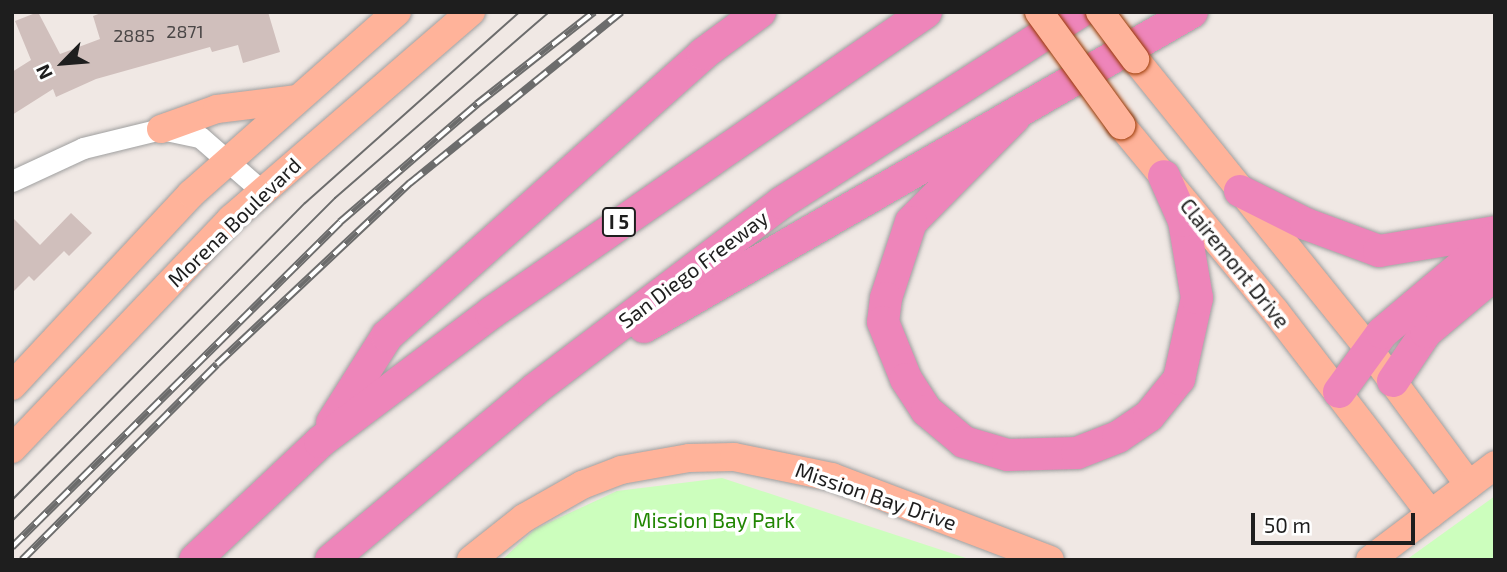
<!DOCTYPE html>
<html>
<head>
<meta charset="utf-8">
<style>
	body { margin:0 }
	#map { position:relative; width:1507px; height:572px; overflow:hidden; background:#f0e8e4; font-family:"Exo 2",sans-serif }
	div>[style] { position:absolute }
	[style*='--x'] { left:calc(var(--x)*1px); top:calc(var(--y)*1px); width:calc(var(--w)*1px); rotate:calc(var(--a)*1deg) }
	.park>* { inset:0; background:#ccfebd }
	.building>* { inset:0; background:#d0bfbc }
	.roads { filter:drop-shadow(0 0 2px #9f9f9f) drop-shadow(0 0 2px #9f9f9f) }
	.minor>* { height:21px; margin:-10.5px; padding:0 10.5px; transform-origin:10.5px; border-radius:10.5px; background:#fff }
	.major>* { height:28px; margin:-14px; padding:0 14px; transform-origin:14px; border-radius:14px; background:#ffb39a }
	.highway>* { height:32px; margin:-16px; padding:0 16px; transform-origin:16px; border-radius:16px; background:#ee85ba }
	.tram>* { height:2px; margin:-1px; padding:0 1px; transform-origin:1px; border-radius:1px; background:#6c6c6c }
	.rail>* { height:8px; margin-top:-4px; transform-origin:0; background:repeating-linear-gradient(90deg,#fff 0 16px,#6c6c6c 0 32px); box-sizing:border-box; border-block:2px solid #6c6c6c }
	.bridges { filter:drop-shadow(0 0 2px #993600) drop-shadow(0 0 2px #993600) }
	.major-bridge>* { height:28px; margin:-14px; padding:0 14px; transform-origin:14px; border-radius:14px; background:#ffb39a }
	span { translate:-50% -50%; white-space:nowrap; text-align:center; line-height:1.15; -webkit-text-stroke:7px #fff; paint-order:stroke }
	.number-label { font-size:18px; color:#4a4646 }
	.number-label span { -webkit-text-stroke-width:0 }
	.shield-label span { padding:2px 5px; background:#fff; border:2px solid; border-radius:5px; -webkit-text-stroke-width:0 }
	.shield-label { font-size:19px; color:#1e1e1e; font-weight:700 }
	.street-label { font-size:21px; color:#1e1e1e }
	.park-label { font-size:21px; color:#218602 }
	.frame { position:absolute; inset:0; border:14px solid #1e1e1e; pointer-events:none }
	.north { position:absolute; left:28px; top:28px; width:70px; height:70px; -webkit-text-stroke:5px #fff; paint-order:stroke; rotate:245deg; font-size:19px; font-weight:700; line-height:28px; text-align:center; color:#1e1e1e }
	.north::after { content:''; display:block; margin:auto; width:24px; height:32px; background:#1e1e1e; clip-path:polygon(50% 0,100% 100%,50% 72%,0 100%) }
	.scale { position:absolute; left:1251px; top:513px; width:164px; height:32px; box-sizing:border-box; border:4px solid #1e1e1e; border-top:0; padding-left:9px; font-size:21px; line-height:24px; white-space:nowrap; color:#1e1e1e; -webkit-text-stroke:5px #fff; paint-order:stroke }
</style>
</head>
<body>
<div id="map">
	<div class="park">
		<i style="clip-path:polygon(722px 478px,972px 560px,502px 560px,535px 529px,617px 491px)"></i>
		<i style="clip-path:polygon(1495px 496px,1495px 560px,1405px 560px,1406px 560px)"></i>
	</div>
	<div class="building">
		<i style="clip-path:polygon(38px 12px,60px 54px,100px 39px,93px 16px,104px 12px,268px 12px,280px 52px,243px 63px,238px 45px,212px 52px,210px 47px,96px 79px,56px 97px,53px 89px,12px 115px,12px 72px,31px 60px,15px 21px)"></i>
		<i style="clip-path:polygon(71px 213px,92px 233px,69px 256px,64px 251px,34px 281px,29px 276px,12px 293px,12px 217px,40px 245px)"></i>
	</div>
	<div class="roads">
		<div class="minor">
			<i style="--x:12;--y:181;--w:78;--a:-24.9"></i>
			<i style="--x:83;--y:148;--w:80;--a:-13.7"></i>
			<i style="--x:161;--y:129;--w:40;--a:12"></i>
			<i style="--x:200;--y:137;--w:82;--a:41.1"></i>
		</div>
		<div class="major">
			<i style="--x:1135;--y:59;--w:376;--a:51.1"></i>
			<i style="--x:1371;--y:352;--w:165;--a:53.6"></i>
			<i style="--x:1121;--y:125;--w:241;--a:50.4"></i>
			<i style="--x:1275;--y:311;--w:256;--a:52.5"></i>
			<i style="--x:161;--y:129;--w:59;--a:-19.7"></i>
			<i style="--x:217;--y:109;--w:81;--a:-7.1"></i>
			<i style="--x:12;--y:386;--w:262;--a:-47"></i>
			<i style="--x:191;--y:194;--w:275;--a:-41.5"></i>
			<i style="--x:12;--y:449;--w:318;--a:-46.4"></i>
			<i style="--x:231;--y:219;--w:317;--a:-40.8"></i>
			<i style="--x:471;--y:560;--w:68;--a:-38.4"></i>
			<i style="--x:524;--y:518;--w:67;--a:-29.6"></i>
			<i style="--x:582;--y:485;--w:42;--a:-21"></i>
			<i style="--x:621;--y:470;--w:69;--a:-10"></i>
			<i style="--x:689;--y:458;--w:45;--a:-1.3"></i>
			<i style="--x:734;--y:457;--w:100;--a:11.5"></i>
			<i style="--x:832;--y:477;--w:233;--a:20.8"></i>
			<i style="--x:1370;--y:560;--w:157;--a:-37.2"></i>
		</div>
		<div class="highway">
			<i style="--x:1014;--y:118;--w:146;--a:134.7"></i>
			<i style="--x:911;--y:222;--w:80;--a:108.2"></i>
			<i style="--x:886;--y:298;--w:24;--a:97"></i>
			<i style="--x:883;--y:322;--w:61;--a:68"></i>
			<i style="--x:906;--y:379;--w:38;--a:57"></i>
			<i style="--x:927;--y:411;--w:48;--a:40"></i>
			<i style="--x:964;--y:442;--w:46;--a:16.5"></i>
			<i style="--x:1008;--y:455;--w:69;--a:-1.7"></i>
			<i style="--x:1077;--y:453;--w:44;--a:-21.3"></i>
			<i style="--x:1118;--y:437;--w:37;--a:-34"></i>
			<i style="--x:1149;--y:416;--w:48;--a:-51"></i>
			<i style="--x:1179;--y:379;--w:83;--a:-77.5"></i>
			<i style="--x:1197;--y:298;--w:78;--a:-99.6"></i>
			<i style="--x:1184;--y:221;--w:49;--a:-114"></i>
			<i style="--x:1240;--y:191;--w:74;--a:26.6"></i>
			<i style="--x:1306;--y:224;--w:78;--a:20.3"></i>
			<i style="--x:1379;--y:251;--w:118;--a:-9.3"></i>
			<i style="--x:644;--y:327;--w:632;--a:-29.89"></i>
			<i style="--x:1393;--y:381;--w:59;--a:-56"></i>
			<i style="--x:1426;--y:332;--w:90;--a:-40"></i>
			<i style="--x:1339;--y:392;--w:73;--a:-53.9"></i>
			<i style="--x:1382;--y:333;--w:148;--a:-40.1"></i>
			<i style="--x:332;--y:423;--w:103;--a:-57.7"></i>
			<i style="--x:387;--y:336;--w:424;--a:-41.7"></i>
			<i style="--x:703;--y:54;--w:71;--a:-36.4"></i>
			<i style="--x:195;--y:560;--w:172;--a:-43.3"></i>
			<i style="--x:320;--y:442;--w:214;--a:-37"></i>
			<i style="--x:491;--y:313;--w:529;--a:-34.68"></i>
			<i style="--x:331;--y:560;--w:265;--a:-39.9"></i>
			<i style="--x:534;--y:390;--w:310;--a:-37.1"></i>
			<i style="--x:781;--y:203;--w:355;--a:-32.6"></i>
		</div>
	</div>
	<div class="tram">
		<i style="--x:12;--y:500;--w:417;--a:-45.4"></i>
		<i style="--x:305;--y:203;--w:287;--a:-41.7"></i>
		<i style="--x:12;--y:521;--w:457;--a:-45"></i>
		<i style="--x:335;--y:198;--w:284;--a:-41"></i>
	</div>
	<div class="rail">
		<i style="--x:12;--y:547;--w:462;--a:-44.7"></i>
		<i style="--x:340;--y:222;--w:181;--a:-40.7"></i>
		<i style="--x:477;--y:104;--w:149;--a:-38.2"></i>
		<i style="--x:22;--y:560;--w:276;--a:-45.1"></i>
		<i style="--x:217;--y:364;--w:265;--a:-43.2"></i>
		<i style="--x:410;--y:183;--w:272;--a:-39"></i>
	</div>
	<div class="bridges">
		<div class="major-bridge">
			<i style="--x:1039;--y:12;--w:140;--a:54"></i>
			<i style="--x:1100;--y:12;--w:59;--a:53.3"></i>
		</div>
	</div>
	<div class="number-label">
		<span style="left:185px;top:31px">2871</span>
		<span style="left:134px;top:35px">2885</span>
	</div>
	<div class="shield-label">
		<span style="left:619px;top:222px">I 5</span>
	</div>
	<div class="street-label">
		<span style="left:234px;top:222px;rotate:-44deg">Morena Boulevard</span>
		<span style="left:1235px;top:263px;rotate:51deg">Clairemont Drive</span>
		<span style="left:693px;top:269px;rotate:-37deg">San Diego Freeway</span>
		<span style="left:876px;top:496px;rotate:19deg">Mission Bay Drive</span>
	</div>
	<div class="park-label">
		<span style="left:714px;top:520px">Mission Bay Park</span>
	</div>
	<div class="frame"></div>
	<div class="north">N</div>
	<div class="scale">50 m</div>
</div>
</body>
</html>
